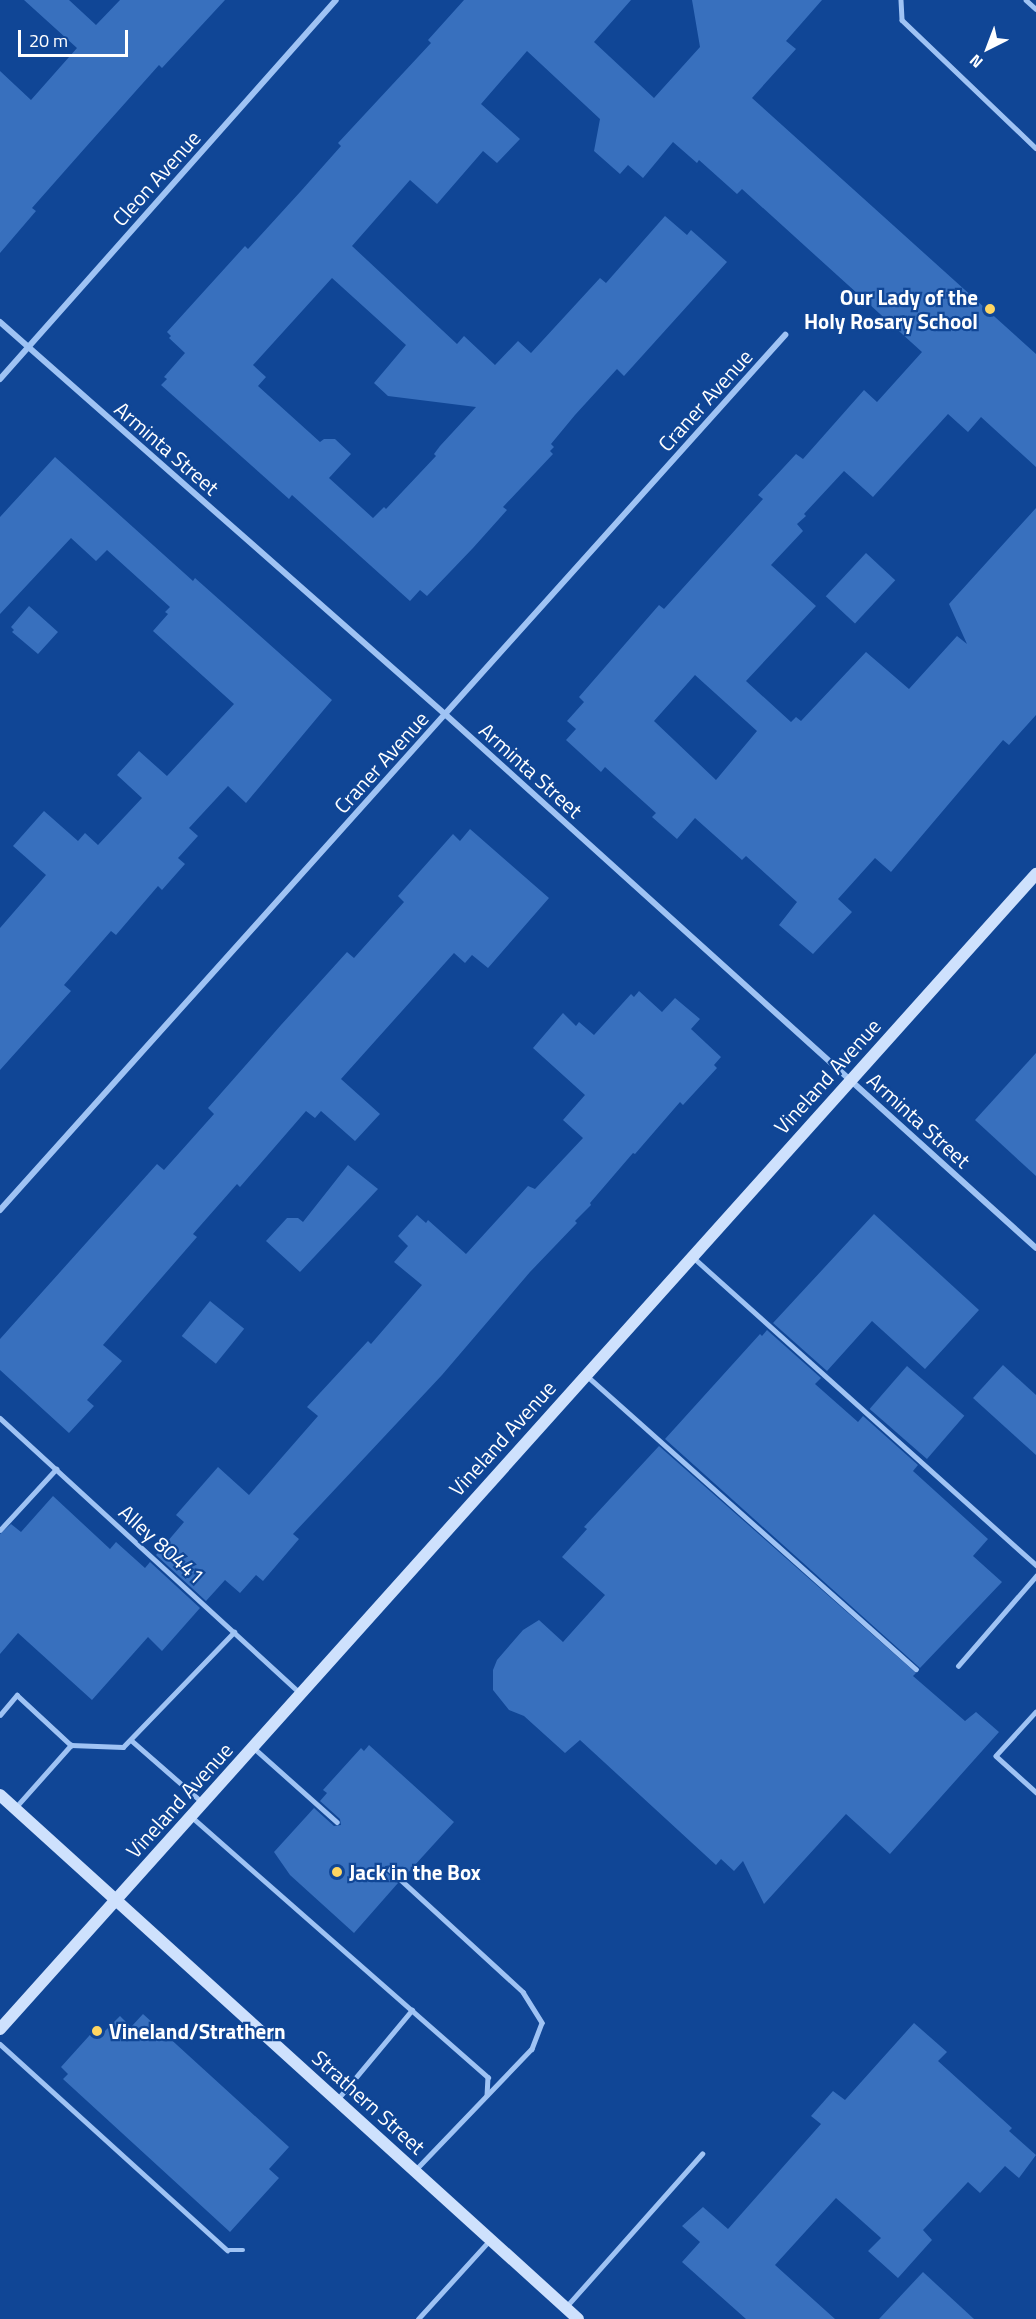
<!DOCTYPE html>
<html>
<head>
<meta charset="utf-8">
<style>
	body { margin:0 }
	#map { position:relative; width:1036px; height:2319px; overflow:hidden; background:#104696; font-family:"Titillium Web",sans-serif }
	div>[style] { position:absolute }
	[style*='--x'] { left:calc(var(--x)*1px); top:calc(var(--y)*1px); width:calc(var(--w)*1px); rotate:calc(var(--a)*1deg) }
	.building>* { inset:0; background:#3870be; transform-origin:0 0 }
	.lane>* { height:4.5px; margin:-2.25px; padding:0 2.25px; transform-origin:2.25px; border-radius:2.25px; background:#9fc3f4 }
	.street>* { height:6px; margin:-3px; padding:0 3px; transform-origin:3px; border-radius:3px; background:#9fc3f4 }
	.secondary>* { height:12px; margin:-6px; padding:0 6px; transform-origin:6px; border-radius:6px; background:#cee1fd }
	.dots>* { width:16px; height:16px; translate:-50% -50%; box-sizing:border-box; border:3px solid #104696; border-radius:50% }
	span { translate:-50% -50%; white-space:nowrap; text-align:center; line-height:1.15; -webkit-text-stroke:4.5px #104696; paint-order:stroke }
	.street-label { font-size:21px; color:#fff }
	.poi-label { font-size:21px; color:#fff; font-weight:700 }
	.right { translate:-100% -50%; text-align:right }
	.left { translate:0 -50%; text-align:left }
	.north { position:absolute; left:958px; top:18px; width:60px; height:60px; -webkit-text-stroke:4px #104696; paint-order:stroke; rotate:222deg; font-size:16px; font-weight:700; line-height:24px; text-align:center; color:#fff }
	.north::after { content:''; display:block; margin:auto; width:21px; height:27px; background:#fff; clip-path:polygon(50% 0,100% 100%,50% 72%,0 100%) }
	.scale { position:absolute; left:18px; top:30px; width:110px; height:27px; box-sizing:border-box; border:3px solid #fff; border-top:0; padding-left:8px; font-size:18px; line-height:21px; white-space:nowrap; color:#fff; -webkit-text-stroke:4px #104696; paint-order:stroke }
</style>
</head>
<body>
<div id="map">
	<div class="building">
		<i style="clip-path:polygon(24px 0,69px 0,96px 25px,120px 0,225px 0,162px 68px,159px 65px,85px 148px,32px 208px,36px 211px,0 253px,0 71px,31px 100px,77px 48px)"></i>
		<i style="clip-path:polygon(evenodd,464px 0,631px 0,594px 42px,654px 98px,700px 47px,692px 0,822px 0,786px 41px,796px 49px,752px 98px,1036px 354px,1036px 467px,981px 417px,968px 432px,948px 414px,873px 497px,844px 471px,804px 514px,806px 516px,797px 524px,803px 531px,771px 565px,816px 606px,746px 681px,791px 722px,796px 717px,801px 721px,866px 652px,909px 689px,957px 636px,967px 644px,949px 604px,1036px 508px,1036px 715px,1009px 745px,1003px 740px,891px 872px,875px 858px,838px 899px,852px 912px,813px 954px,779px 925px,797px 902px,746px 856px,742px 860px,695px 818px,677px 839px,652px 817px,656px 813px,605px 767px,601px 772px,566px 740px,576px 729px,567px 721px,584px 702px,579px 697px,659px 605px,664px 609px,763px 499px,758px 495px,796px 454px,803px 459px,864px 390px,877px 402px,922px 352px,742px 189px,737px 194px,699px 160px,697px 163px,673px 142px,643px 178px,628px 165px,620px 174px,594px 151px,600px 119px,527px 51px,481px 104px,520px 139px,497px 163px,483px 151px,437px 204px,410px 180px,352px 246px,457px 344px,464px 336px,495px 365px,518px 341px,531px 353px,600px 278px,606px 283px,665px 216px,687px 235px,691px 230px,727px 262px,624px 376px,617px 369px,575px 415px,551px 444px,554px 447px,550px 451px,553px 454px,503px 507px,507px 510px,473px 548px,427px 596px,420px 590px,410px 601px,292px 495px,289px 499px,161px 385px,167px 379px,164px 377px,185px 353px,169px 338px,171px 336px,167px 332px,245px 246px,248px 249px,301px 191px,341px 146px,338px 143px,431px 43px,428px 40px,464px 0,332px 278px,406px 345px,374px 383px,388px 396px,476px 407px,440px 446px,434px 454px,436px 456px,386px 509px,384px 507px,373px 518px,329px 478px,351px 454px,335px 439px,324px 439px,320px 442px,258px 386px,266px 377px,253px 365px,332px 278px,464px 0,695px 675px,757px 731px,716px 780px,654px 721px,695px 675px)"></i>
		<i style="clip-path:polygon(55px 457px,193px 581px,195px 578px,332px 700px,246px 803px,228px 786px,189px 828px,198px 836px,178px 858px,185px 864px,162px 890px,158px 886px,116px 935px,111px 931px,64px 985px,71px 991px,0 1070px,0 928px,46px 875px,13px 846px,44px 811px,78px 841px,85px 833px,98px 845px,142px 798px,117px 775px,139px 751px,167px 776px,234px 704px,153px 631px,168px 614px,165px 612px,170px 607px,107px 550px,96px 561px,71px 538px,0 614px,0 517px)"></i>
		<i style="left:866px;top:553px;width:40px;height:59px;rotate:43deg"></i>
		<i style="clip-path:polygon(29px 606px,58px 632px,38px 654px,12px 632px,14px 630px,11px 627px)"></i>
		<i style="clip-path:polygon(470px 829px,549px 898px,488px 968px,472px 955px,465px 963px,454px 953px,341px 1079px,380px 1114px,355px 1141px,321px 1111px,315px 1118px,306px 1111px,240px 1187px,237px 1184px,193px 1234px,197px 1237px,103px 1345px,122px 1361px,87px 1400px,94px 1406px,69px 1433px,0 1370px,0 1339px,157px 1164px,164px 1170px,214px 1114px,208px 1108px,281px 1025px,347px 952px,354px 958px,404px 902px,398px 896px,453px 834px,460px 841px)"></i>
		<i style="clip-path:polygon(639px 991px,662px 1012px,675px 998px,700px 1019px,691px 1029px,721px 1057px,714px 1065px,717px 1068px,683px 1105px,680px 1102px,635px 1154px,633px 1153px,590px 1203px,591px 1205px,575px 1221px,577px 1223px,530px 1272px,442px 1375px,293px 1534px,299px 1539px,263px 1581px,256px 1575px,240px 1593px,225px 1580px,206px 1601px,156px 1555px,184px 1522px,176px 1515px,218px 1467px,249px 1495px,318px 1416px,307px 1407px,368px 1341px,371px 1344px,422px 1285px,394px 1262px,408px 1246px,398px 1236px,417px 1215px,426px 1223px,428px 1220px,466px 1254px,528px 1186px,535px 1189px,583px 1138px,563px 1120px,585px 1095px,533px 1048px,563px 1013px,576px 1026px,579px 1022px,594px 1035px,631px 994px,634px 997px)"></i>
		<i style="clip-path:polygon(1036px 1053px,1036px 1176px,975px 1120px)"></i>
		<i style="clip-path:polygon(348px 1165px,378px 1189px,300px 1272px,266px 1241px,287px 1218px,298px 1218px,303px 1222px)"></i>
		<i style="clip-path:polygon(874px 1214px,979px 1310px,925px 1369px,872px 1321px,827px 1371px,773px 1323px)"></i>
		<i style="left:210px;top:1301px;width:44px;height:45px;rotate:39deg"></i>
		<i style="clip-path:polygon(767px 1330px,821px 1378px,815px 1384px,858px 1422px,863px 1416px,918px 1465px,913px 1471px,988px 1539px,973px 1556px,1002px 1582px,920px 1668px,665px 1439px,760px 1334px,762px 1336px)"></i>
		<i style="clip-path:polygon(1003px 1365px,1036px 1395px,1036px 1455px,973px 1398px)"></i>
		<i style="left:907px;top:1366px;width:76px;height:57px;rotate:41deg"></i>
		<i style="clip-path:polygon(659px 1446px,916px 1673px,913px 1676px,965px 1721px,976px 1712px,999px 1732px,890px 1854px,846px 1814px,764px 1904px,743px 1861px,734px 1871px,721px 1859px,716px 1865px,580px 1740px,565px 1753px,524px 1716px,509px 1710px,493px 1690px,493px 1670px,497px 1660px,523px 1630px,539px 1620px,563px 1642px,605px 1595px,562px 1557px,587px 1529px,584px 1527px)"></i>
		<i style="clip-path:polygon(53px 1496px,110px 1549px,116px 1542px,145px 1568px,150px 1562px,200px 1608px,162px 1651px,148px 1637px,92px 1700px,18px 1633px,0 1654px,0 1534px,11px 1524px,21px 1532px)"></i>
		<i style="clip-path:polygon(369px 1745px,454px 1822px,404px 1877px,392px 1865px,385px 1866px,386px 1872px,398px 1883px,354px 1933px,290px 1875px,274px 1852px,314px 1808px,334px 1826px,341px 1825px,340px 1819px,320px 1801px,327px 1793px,323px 1790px,361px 1748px,364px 1751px)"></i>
		<i style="clip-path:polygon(143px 2014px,289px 2147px,269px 2169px,279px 2178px,230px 2232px,63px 2079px,68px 2074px,61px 2067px,98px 2026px,104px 2032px,120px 2016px,131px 2027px)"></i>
		<i style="clip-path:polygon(914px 2023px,947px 2052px,938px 2061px,1012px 2128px,1009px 2131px,1036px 2155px,1019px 2178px,1005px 2166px,980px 2193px,968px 2182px,923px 2230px,932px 2240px,898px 2278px,868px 2251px,881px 2238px,836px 2198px,775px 2265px,835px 2319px,746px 2319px,682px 2262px,700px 2242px,682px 2226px,703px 2207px,728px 2229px,821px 2124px,811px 2116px,833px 2091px,845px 2100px)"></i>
		<i style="clip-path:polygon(923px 2272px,974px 2319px,879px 2319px)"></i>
	</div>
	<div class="lane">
		<i style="--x:901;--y:0;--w:20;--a:87"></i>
		<i style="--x:902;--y:20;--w:185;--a:43.7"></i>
		<i style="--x:1026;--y:0;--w:13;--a:42"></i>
		<i style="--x:694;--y:1258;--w:460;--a:41.9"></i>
		<i style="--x:586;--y:1375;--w:442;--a:41.7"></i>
		<i style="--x:0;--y:1418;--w:406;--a:42.5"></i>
		<i style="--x:0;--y:1530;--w:83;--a:-47.4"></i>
		<i style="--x:958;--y:1666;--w:119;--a:-49.1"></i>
		<i style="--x:1036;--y:1712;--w:59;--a:132.3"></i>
		<i style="--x:996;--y:1756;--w:54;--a:42"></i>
		<i style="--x:0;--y:1715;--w:26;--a:-50"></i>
		<i style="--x:17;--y:1695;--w:74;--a:42.8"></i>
		<i style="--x:71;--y:1745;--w:52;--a:2.2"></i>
		<i style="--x:123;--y:1747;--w:160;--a:-46"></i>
		<i style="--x:131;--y:1740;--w:93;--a:41.1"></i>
		<i style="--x:254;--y:1748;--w:111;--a:41.7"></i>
		<i style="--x:16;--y:1807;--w:83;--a:-48.4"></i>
		<i style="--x:193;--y:1818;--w:393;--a:41.3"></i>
		<i style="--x:488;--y:2077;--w:18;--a:93"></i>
		<i style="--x:389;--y:1869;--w:182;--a:42.5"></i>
		<i style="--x:523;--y:1992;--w:36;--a:58"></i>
		<i style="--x:542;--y:2023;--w:28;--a:111"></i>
		<i style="--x:532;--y:2049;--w:168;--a:133.8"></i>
		<i style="--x:0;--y:2044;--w:307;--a:42.2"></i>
		<i style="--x:227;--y:2250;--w:16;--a:0"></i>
		<i style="--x:337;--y:2100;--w:117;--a:-50.2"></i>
		<i style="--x:566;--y:2307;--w:205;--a:-48.4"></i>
		<i style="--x:418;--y:2319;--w:105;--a:-47.7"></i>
	</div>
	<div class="street">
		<i style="--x:0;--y:322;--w:594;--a:41.39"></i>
		<i style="--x:446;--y:715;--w:795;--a:42.09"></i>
		<i style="--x:0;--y:379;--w:506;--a:-48.44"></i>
		<i style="--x:0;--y:1210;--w:1176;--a:-48.1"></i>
	</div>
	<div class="secondary">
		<i style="--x:0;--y:1795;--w:780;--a:42.19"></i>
		<i style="--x:0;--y:2029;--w:1552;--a:-48.11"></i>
	</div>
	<div class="dots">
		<i style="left:990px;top:309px;background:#ffd662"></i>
		<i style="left:337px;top:1872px;background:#ffd662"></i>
		<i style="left:97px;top:2031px;background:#ffd662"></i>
	</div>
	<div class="street-label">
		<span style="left:156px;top:178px;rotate:-48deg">Cleon Avenue</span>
		<span style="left:705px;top:400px;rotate:-48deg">Craner Avenue</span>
		<span style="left:167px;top:448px;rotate:41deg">Arminta Street</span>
		<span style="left:381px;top:762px;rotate:-48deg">Craner Avenue</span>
		<span style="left:531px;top:770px;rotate:42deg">Arminta Street</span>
		<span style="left:827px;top:1076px;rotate:-48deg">Vineland Avenue</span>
		<span style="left:919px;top:1120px;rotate:42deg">Arminta Street</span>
		<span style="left:502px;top:1438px;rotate:-48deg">Vineland Avenue</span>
		<span style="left:162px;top:1544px;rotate:42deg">Alley 80441</span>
		<span style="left:179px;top:1800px;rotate:-48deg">Vineland Avenue</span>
		<span style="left:369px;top:2102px;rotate:42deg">Strathern Street</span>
	</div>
	<div class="poi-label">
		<span class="right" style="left:978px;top:309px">Our Lady of the<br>Holy Rosary School</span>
		<span class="left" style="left:349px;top:1872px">Jack in the Box</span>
		<span class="left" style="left:109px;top:2031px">Vineland/Strathern</span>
	</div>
	<div class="north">N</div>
	<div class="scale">20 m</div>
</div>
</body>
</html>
